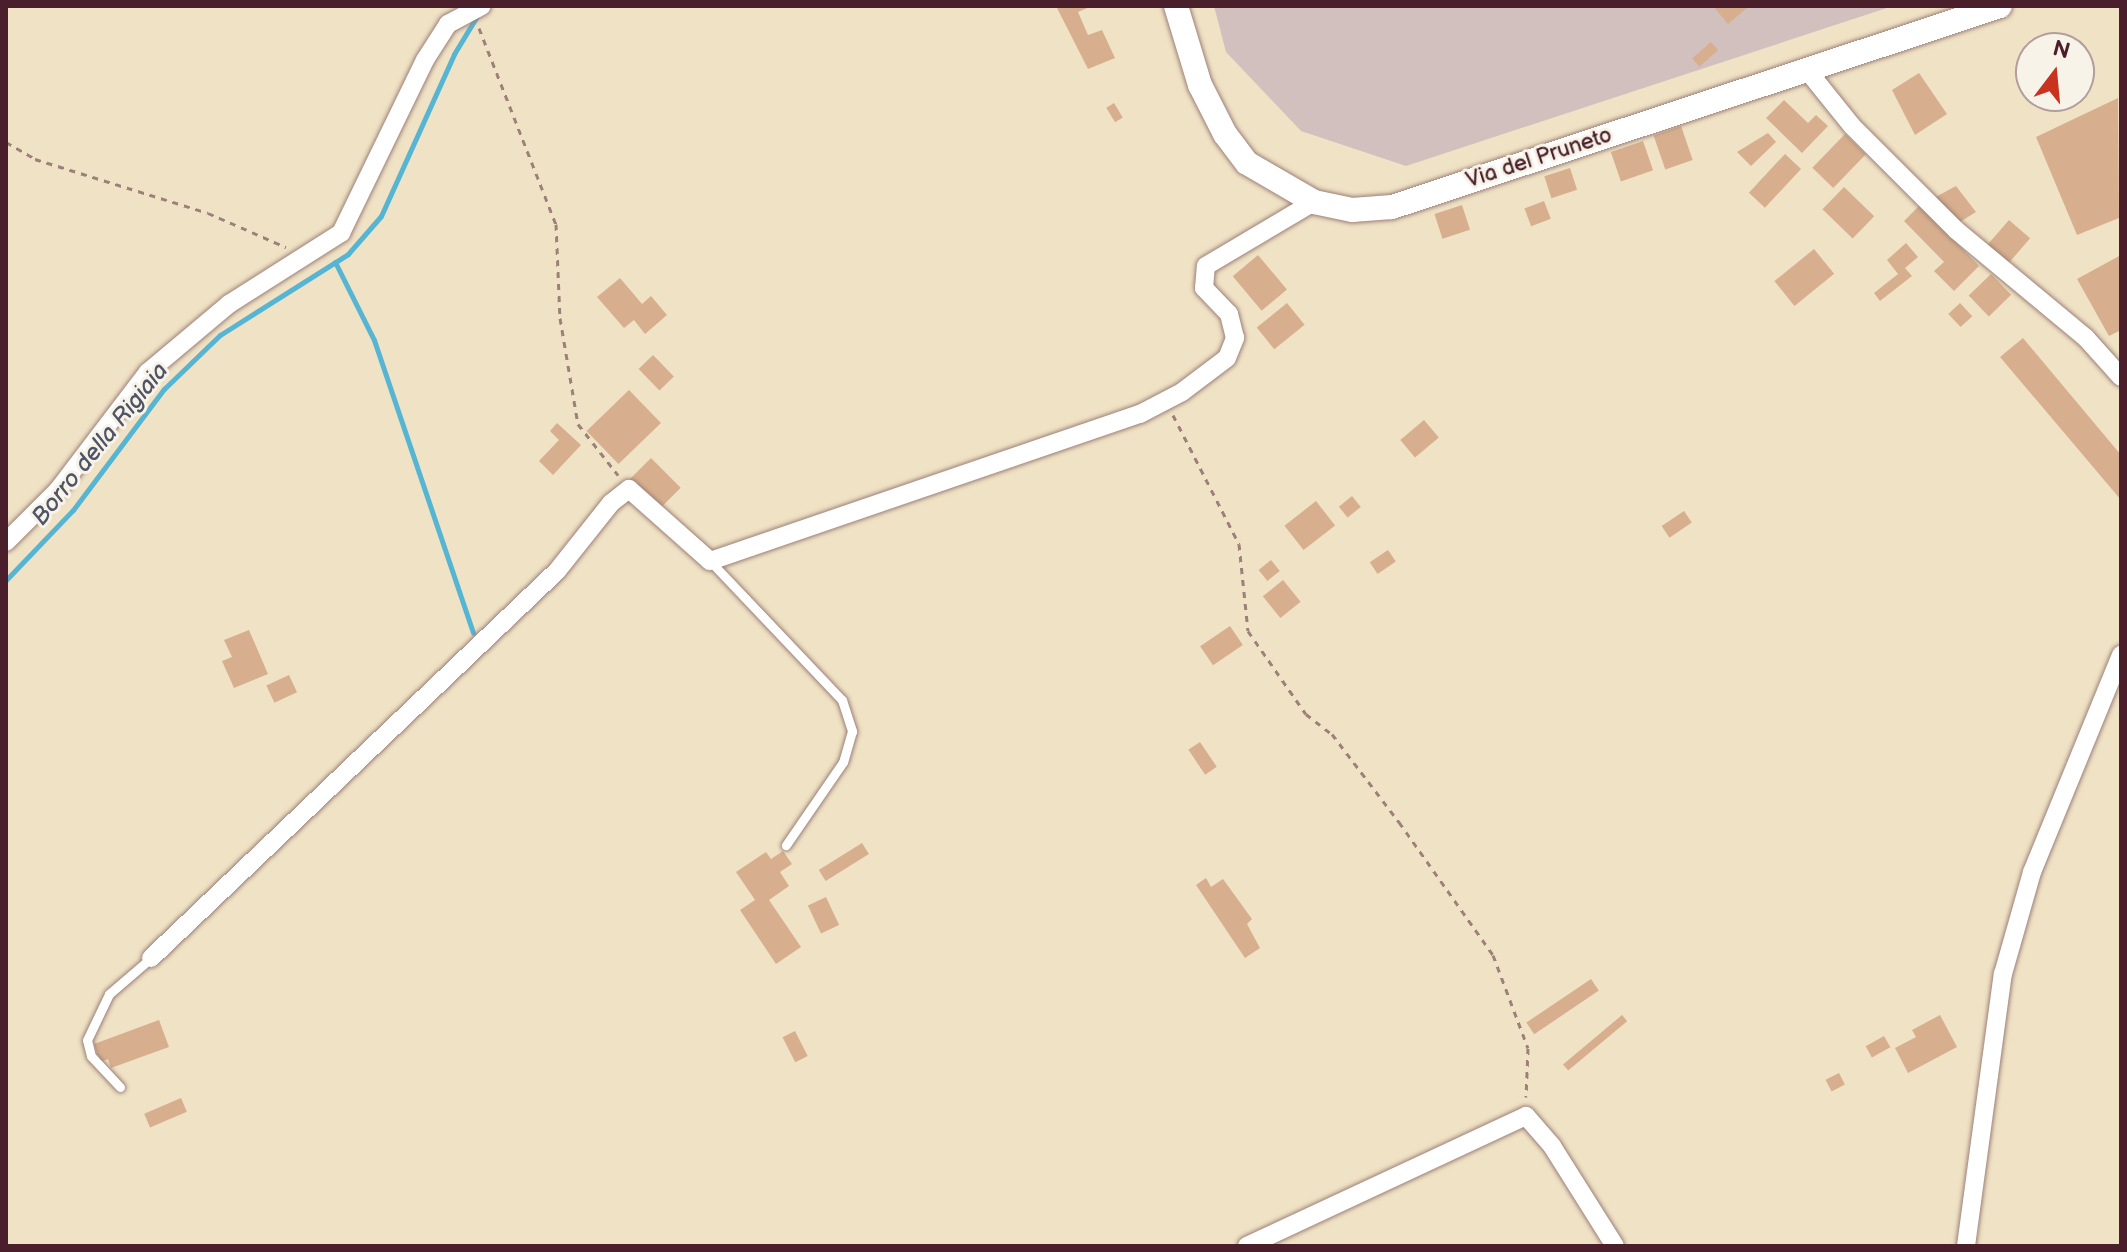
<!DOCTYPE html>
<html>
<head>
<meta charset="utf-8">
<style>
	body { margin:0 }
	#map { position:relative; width:2127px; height:1252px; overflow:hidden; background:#f0e2c5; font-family:"Balsamiq Sans",sans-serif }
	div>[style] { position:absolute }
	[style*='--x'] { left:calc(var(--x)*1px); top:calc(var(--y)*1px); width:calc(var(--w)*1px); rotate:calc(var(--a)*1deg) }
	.industrial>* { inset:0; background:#d1c0bd }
	.stream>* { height:5px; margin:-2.5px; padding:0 2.5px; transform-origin:2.5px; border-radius:2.5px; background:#55b5d3 }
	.building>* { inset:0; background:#d8af8e; transform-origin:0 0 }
	.path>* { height:3px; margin-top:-1.5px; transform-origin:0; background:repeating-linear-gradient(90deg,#9d8078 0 6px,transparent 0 12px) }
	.roads { filter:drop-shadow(0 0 2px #9d8078) drop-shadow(0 0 2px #9d8078) }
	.service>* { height:9px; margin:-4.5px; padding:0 4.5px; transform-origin:4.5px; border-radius:4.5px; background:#fff }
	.minor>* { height:18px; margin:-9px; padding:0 9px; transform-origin:9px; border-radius:9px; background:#fff }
	.tertiary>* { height:24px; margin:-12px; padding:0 12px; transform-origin:12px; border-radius:12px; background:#fff }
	span { translate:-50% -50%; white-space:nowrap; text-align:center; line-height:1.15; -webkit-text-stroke:6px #f7f3e8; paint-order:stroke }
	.street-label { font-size:22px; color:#4a1f2b }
	.water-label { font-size:24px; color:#4e5466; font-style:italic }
	.frame { position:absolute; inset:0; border:8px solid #4a1f2b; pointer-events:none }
	.north { position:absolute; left:2015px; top:32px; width:80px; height:80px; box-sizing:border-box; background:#f7f3e8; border:2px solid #b29e9c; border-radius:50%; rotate:16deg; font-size:22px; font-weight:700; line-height:32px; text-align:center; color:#4a1f2b }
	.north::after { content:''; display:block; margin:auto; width:28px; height:36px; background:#c8321e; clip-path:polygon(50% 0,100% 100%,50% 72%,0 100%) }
</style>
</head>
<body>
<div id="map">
	<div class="industrial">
		<i style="clip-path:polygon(1214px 6px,1893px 6px,1406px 166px,1301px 131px,1226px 52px)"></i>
	</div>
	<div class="stream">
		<i style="--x:335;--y:262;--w:87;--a:63.4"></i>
		<i style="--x:374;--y:340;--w:309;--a:71.3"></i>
		<i style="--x:6;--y:580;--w:97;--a:-46.3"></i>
		<i style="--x:73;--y:510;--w:151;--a:-53.1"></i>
		<i style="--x:164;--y:389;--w:78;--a:-44"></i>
		<i style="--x:220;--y:335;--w:151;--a:-32.3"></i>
		<i style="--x:348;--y:254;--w:50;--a:-49"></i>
		<i style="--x:381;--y:216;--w:178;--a:-65.7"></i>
		<i style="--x:454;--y:54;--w:44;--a:-58.8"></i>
	</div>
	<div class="building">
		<i style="clip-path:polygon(1056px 6px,1092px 6px,1078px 12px,1088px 35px,1102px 30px,1115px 58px,1088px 69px)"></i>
		<i style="clip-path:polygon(1713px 6px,1746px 6px,1747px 8px,1728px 24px)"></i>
		<i style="left:1711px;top:42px;width:11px;height:25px;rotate:49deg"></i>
		<i style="clip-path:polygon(1919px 73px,1947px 114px,1915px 135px,1892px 90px)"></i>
		<i style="clip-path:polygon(2118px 98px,2119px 218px,2077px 235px,2036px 137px)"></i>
		<i style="clip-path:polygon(1784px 100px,1808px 123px,1816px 115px,1828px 126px,1802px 153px,1766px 118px)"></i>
		<i style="left:1114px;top:103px;width:17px;height:9px;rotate:59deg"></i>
		<i style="left:1681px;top:126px;width:36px;height:29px;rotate:71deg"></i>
		<i style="clip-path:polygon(1768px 133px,1776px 142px,1751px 166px,1737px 152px)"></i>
		<i style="left:1845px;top:134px;width:29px;height:47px;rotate:44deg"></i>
		<i style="left:1643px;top:141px;width:31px;height:34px;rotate:71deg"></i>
		<i style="left:1785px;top:154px;width:22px;height:53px;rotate:43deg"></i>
		<i style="left:1570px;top:168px;width:23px;height:27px;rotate:72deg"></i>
		<i style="clip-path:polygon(1956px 186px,1976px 212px,1955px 225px,1930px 200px)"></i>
		<i style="left:1844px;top:187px;width:42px;height:31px;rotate:44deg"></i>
		<i style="left:1544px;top:201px;width:19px;height:21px;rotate:69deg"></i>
		<i style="left:1462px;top:205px;width:26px;height:29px;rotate:72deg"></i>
		<i style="clip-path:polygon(1920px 205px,1979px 266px,1954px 291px,1934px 271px,1944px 262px,1904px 221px)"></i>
		<i style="left:2009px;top:220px;width:28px;height:37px;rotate:41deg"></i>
		<i style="clip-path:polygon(1906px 243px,1918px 257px,1905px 268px,1912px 276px,1880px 301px,1874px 293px,1898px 274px,1887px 260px)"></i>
		<i style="left:1814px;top:249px;width:32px;height:51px;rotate:51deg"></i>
		<i style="left:1258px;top:255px;width:45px;height:33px;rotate:50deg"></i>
		<i style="clip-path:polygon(2121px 255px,2121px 330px,2109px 336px,2077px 279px)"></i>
		<i style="left:1991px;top:274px;width:29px;height:31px;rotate:46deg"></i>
		<i style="clip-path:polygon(620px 278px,642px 304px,651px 296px,667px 315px,645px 334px,634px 320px,624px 328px,597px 297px)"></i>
		<i style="left:1287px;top:303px;width:28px;height:39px;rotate:51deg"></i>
		<i style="left:1960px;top:303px;width:18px;height:16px;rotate:47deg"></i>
		<i style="clip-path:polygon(2023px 338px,2121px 455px,2121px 500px,2000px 357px)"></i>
		<i style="left:653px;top:355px;width:30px;height:20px;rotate:46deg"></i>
		<i style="left:629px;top:390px;width:46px;height:59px;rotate:46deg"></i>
		<i style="left:1424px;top:420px;width:23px;height:31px;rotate:50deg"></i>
		<i style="clip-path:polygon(557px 423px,581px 445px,553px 475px,539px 461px,559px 440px,550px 431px)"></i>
		<i style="left:651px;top:458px;width:42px;height:30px;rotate:45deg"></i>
		<i style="left:1352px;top:496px;width:14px;height:17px;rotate:51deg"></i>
		<i style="left:1316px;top:501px;width:31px;height:40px;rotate:52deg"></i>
		<i style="left:1684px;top:511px;width:14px;height:27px;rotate:56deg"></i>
		<i style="left:1388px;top:550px;width:14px;height:22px;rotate:56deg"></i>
		<i style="left:1271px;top:560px;width:14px;height:16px;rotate:51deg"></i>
		<i style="left:1283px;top:580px;width:28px;height:26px;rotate:51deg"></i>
		<i style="left:1230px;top:626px;width:23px;height:36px;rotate:56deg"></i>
		<i style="clip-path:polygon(249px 630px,268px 674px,234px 688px,222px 661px,232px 657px,224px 640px)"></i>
		<i style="left:289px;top:675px;width:19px;height:25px;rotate:65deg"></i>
		<i style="left:1200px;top:742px;width:30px;height:14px;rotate:56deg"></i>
		<i style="left:862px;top:843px;width:13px;height:51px;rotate:58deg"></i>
		<i style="clip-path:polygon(783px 851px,792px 864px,780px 872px,789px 886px,769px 900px,801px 947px,776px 964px,740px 910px,755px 900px,736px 872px,766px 852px,771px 859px)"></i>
		<i style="clip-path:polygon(1206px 878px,1211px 887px,1223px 879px,1252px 919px,1247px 924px,1260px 948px,1245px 958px,1196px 885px)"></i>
		<i style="left:826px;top:897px;width:31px;height:20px;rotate:65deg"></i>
		<i style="left:1591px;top:979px;width:14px;height:78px;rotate:56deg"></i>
		<i style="left:1622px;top:1015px;width:8px;height:77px;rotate:50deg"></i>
		<i style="clip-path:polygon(1940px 1015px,1957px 1047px,1908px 1073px,1895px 1048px,1916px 1037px,1912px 1030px)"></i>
		<i style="clip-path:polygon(159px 1020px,169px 1047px,111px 1068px,108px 1059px,100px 1062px,94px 1044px)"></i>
		<i style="left:795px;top:1031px;width:28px;height:14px;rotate:63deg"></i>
		<i style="left:1884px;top:1036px;width:13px;height:21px;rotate:61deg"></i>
		<i style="left:1839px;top:1073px;width:13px;height:15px;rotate:63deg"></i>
		<i style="left:181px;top:1098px;width:15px;height:40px;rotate:67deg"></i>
	</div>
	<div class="path">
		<i style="--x:479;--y:28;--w:211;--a:68.6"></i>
		<i style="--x:556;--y:224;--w:94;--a:87.6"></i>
		<i style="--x:560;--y:318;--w:108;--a:80.4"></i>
		<i style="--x:578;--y:424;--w:65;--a:51.9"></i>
		<i style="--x:6;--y:142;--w:34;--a:30"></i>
		<i style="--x:35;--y:159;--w:181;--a:17.3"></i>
		<i style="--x:208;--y:213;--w:85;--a:23.6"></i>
		<i style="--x:1173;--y:415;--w:145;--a:62.9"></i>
		<i style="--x:1239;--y:544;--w:87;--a:84.1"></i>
		<i style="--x:1248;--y:631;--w:101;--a:55.1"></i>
		<i style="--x:1306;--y:714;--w:33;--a:38"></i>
		<i style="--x:1332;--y:734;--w:111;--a:52.7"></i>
		<i style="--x:1399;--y:822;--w:163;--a:54.7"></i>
		<i style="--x:1493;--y:955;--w:99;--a:69.4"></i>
		<i style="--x:1528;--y:1048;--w:49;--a:92.3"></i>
	</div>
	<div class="roads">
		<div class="service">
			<i style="--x:710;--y:561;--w:192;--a:46.5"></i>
			<i style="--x:842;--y:700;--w:33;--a:72"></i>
			<i style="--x:852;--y:731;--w:32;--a:106"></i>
			<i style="--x:843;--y:762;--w:101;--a:124.5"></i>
			<i style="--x:120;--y:1087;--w:42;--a:-133.1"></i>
			<i style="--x:91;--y:1056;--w:16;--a:-104"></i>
			<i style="--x:87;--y:1040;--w:51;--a:-64.4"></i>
			<i style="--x:109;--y:994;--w:55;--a:-40.6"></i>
		</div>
		<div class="minor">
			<i style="--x:1807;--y:70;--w:72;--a:51.2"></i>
			<i style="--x:1852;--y:126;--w:147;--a:45"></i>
			<i style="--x:1956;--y:230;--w:169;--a:39.7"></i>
			<i style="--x:2086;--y:338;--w:52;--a:48.1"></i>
			<i style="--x:6;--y:542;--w:74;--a:-45"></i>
			<i style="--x:58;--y:490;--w:148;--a:-52.7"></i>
			<i style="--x:148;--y:372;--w:106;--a:-40"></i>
			<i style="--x:229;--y:304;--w:133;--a:-32.4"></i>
			<i style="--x:341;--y:233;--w:192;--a:-64.1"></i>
			<i style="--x:425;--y:60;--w:43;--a:-57.4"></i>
			<i style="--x:448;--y:24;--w:38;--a:-28"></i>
			<i style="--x:151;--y:958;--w:561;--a:-43.63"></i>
			<i style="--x:557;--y:571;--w:87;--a:-51.5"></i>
			<i style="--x:611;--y:503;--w:23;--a:-38"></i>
			<i style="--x:629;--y:489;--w:108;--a:41.6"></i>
			<i style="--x:710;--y:561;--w:454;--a:-18.9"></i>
			<i style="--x:1140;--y:414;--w:47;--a:-27.6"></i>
			<i style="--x:1182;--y:392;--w:56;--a:-37.1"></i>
			<i style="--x:1227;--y:358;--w:22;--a:-68"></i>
			<i style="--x:1235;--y:338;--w:25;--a:-104"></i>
			<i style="--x:1229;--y:314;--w:36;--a:-134"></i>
			<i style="--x:1204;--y:288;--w:22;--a:-85"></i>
			<i style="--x:1206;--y:266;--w:126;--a:-30.7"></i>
			<i style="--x:1247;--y:1246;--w:308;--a:-25"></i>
			<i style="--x:1526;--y:1116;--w:40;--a:49"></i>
			<i style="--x:1552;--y:1146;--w:118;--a:57.8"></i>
			<i style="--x:1966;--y:1246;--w:275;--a:-82.3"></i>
			<i style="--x:2003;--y:974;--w:106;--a:-74.1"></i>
			<i style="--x:2032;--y:872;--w:235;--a:-67.7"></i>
		</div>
		<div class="tertiary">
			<i style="--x:1176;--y:6;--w:83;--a:73.1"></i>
			<i style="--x:1200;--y:85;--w:55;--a:63"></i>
			<i style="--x:1225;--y:134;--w:36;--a:53"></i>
			<i style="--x:1247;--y:163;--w:78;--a:30.2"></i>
			<i style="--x:1314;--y:202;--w:39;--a:12"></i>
			<i style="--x:1352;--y:210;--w:40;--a:-4.3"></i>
			<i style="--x:1392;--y:207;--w:640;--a:-18.29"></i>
		</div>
	</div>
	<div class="street-label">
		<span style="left:1539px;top:158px;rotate:-18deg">Via del Pruneto</span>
	</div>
	<div class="water-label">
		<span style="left:100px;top:444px;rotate:-51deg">Borro della Rigiaia</span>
	</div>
	<div class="frame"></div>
	<div class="north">N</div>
</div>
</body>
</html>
